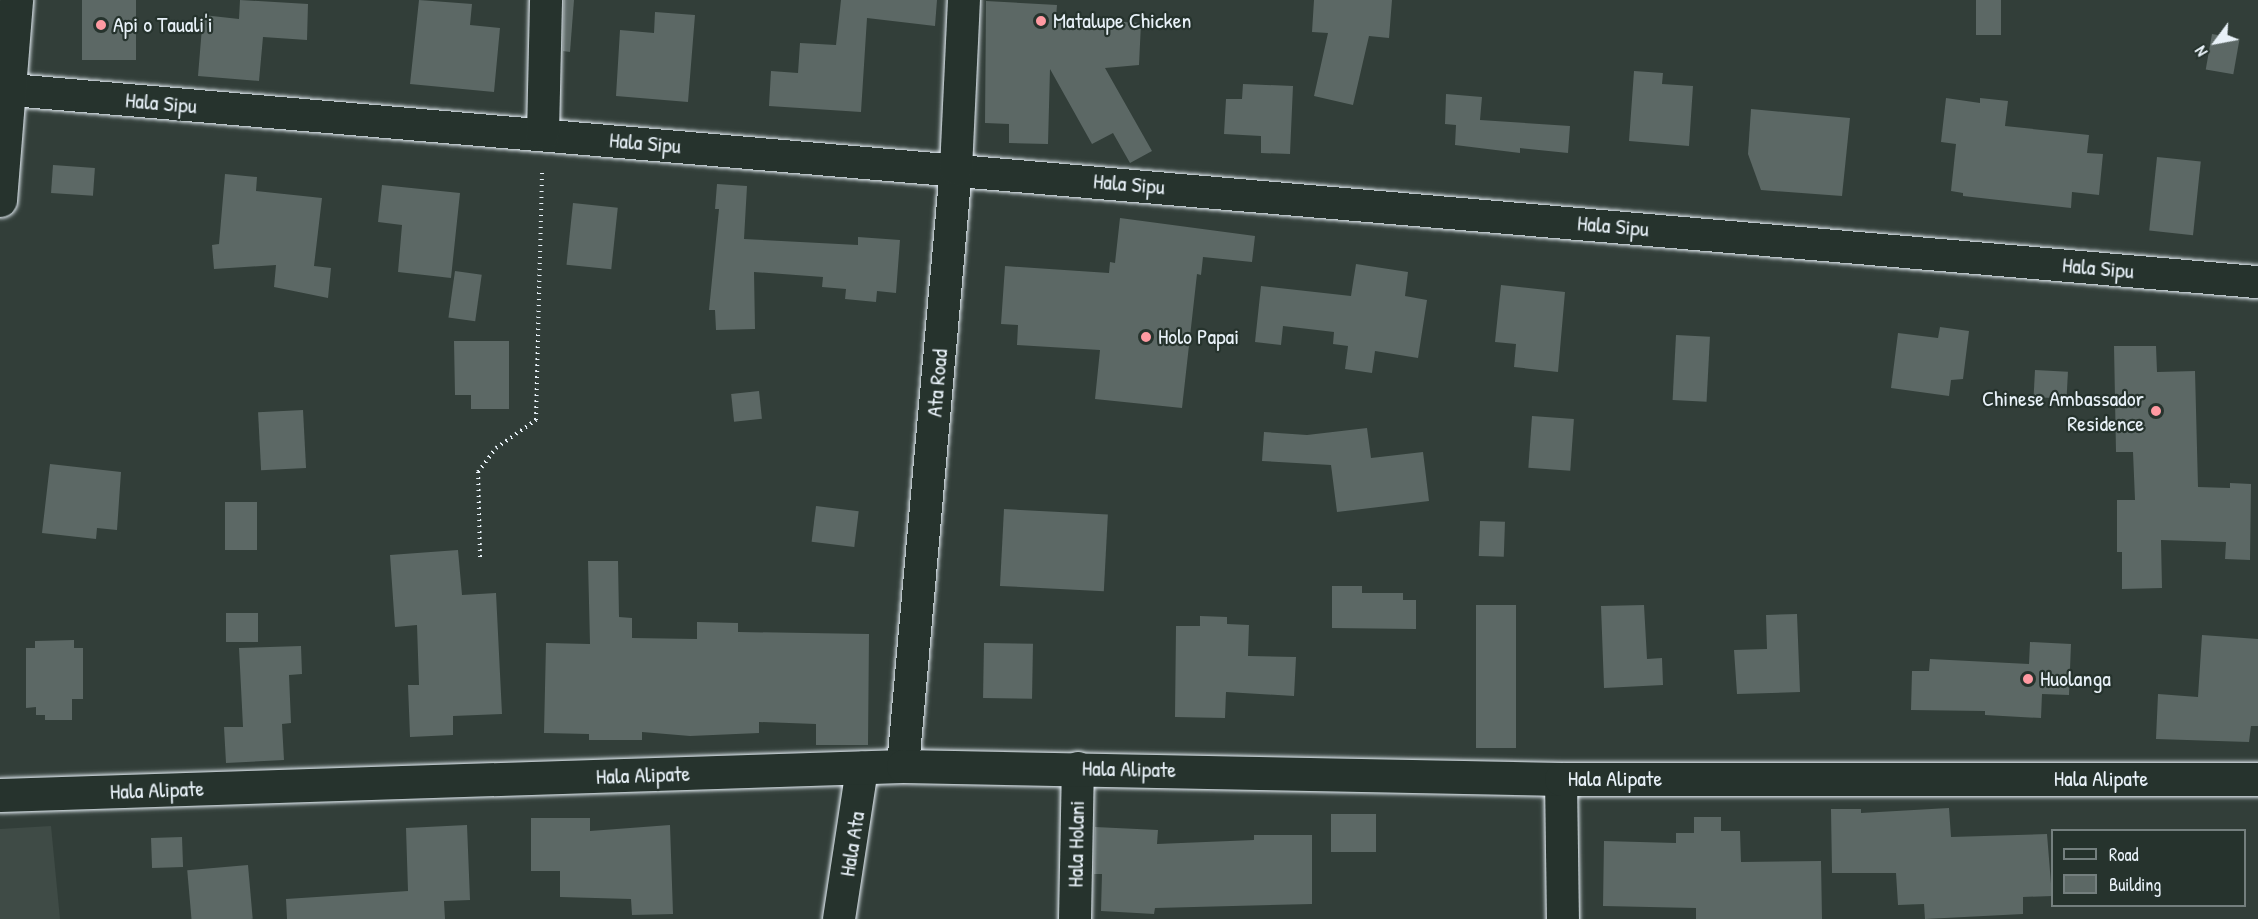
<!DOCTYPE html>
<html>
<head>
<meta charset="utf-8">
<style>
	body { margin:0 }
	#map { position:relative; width:2258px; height:919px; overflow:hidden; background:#323e39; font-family:"Patrick Hand",sans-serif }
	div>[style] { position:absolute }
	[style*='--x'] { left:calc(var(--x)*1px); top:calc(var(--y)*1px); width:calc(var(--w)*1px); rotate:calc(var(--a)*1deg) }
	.built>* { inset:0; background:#3f4b46 }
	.building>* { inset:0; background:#5c6865; transform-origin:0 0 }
	.path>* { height:4px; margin-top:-2px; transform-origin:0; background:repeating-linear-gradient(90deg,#e8f1f8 0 1.5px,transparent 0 6px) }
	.roads { filter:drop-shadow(0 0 2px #e8f1f8) drop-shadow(0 0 2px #e8f1f8) }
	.minor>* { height:32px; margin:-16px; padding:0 16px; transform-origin:16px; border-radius:16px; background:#26332d }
	.tertiary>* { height:33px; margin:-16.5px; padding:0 16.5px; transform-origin:16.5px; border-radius:16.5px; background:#26332d }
	.dots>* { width:16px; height:16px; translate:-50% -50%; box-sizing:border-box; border:3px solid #26332d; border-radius:50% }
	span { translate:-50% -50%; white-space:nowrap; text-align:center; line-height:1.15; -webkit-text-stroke:4.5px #26332d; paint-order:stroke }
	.poi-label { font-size:22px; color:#e8f1f8 }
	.left { translate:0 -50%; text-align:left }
	.right { translate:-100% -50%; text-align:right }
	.street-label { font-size:22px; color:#e8f1f8 }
	.legend { position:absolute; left:2051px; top:829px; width:195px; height:78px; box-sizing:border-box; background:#26332d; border:2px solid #747f7e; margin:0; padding:8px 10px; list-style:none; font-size:18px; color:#e8f1f8 }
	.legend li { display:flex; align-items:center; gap:12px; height:30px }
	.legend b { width:30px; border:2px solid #747f7e }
	.north { position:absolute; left:2186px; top:12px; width:60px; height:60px; -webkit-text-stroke:4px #26332d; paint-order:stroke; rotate:238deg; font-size:16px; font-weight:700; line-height:24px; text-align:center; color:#e8f1f8 }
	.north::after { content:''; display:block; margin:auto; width:21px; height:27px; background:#e8f1f8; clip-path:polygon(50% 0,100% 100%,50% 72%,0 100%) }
</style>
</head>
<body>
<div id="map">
	<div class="built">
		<i style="clip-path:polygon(51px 826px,60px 919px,0 919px,0 829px)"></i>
	</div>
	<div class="building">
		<i style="left:82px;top:0;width:54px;height:60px"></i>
		<i style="clip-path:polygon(240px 0,308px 4px,307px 40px,263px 37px,259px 81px,198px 76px,203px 15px,239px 19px)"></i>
		<i style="clip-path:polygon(419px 0,472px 4px,470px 25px,500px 28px,494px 92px,410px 84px)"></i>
		<i style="clip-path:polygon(564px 0,574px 0,570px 52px,563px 51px)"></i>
		<i style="clip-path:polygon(841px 0,937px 0,935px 26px,867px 18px,861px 112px,769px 106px,771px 71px,798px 73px,800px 43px,836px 45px)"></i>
		<i style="clip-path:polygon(1314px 0,1392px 0,1389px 38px,1369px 36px,1353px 105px,1314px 96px,1328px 33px,1312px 32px)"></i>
		<i style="left:1976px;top:0;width:25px;height:35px"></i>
		<i style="clip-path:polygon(986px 1px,1057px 5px,1056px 18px,1141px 23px,1139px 65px,1105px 68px,1152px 151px,1130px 163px,1113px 133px,1092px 144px,1050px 69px,1048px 144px,1009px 143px,1009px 124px,985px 123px)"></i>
		<i style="clip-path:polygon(655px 12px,695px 15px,688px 102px,616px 96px,620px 30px,654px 33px)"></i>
		<i style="left:2212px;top:34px;width:28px;height:36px;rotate:10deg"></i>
		<i style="clip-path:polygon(1634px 71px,1663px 73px,1662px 84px,1693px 86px,1689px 146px,1629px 141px)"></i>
		<i style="clip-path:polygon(1243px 84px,1293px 86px,1290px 154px,1261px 153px,1261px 136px,1224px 134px,1226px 99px,1242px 99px)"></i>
		<i style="clip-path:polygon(1446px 94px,1482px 97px,1480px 120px,1570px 126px,1568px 153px,1520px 148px,1520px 153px,1455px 145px,1456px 125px,1445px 124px)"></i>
		<i style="clip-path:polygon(1946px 98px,1980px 103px,1980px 98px,2008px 101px,2005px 126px,2089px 135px,2087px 153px,2103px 154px,2099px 195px,2072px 192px,2071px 208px,1963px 196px,1963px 193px,1951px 191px,1956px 144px,1941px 142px)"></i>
		<i style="clip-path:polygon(1751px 109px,1850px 118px,1842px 196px,1761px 190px,1748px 154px)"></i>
		<i style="left:2157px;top:157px;width:44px;height:74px;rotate:6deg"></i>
		<i style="left:53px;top:165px;width:42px;height:28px;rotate:4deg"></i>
		<i style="clip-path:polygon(225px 174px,257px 177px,256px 191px,322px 198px,314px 266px,331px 268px,328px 298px,274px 287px,276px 265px,214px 269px,212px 245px,219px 244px)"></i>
		<i style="clip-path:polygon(717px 184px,747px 186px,744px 239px,858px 245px,858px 237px,900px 240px,896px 293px,877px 291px,876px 302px,845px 299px,846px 289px,822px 287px,823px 277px,754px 272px,755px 329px,716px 330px,715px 310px,709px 310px,719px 209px,715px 209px)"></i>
		<i style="clip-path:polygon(382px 185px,460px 193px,451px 278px,398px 272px,402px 225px,378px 222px)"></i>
		<i style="left:573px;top:203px;width:45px;height:62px;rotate:6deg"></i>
		<i style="clip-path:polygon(1120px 218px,1255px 236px,1252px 262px,1203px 257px,1201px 275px,1197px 274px,1182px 408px,1095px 399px,1100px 350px,1017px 345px,1018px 325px,1001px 324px,1005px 266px,1109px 273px,1110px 262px,1115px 263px)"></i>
		<i style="clip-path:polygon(1356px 264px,1408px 272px,1405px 296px,1427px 300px,1418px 358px,1375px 351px,1372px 373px,1345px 369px,1348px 346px,1333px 344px,1334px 332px,1283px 326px,1281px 345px,1255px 342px,1261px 286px,1351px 296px)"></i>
		<i style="left:455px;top:271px;width:27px;height:47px;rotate:8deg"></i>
		<i style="clip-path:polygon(1501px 285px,1565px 292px,1558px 372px,1514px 367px,1516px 344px,1495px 342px)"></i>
		<i style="clip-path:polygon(1940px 327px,1969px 331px,1963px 379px,1951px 380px,1949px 396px,1891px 388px,1898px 333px,1938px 338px)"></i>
		<i style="left:1676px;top:335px;width:34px;height:65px;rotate:3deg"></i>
		<i style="clip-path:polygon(454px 341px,509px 341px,509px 409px,471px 409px,471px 395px,455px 395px)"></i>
		<i style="clip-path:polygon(2114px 346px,2156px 346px,2157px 372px,2195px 371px,2198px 487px,2230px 488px,2230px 483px,2251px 484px,2250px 560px,2225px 559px,2226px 542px,2161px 540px,2162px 588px,2122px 589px,2122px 552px,2117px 552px,2117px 500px,2135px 500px,2133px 452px,2116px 452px)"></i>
		<i style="left:2035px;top:370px;width:33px;height:27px;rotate:3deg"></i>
		<i style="left:759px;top:391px;width:28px;height:28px;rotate:84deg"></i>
		<i style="left:303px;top:410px;width:58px;height:45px;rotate:87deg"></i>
		<i style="left:1532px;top:416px;width:42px;height:52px;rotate:4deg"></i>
		<i style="clip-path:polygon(1367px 428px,1371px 458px,1423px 452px,1429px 501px,1337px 512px,1331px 465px,1262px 461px,1264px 432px,1307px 435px)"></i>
		<i style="clip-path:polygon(50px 464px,121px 472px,117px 530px,97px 528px,96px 539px,42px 533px)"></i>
		<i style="left:225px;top:502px;width:32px;height:48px"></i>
		<i style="left:816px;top:506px;width:43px;height:36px;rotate:7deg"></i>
		<i style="left:1004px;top:509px;width:104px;height:77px;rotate:3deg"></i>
		<i style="left:1480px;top:521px;width:25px;height:35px;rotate:2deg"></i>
		<i style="clip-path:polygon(458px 550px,462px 595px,496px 593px,502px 714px,453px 716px,453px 735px,410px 737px,408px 685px,419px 685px,417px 625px,395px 627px,390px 555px)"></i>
		<i style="clip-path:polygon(588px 561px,618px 561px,619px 617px,632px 618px,632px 638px,697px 639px,697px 622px,738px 623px,738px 632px,869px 634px,868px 745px,816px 745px,816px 724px,759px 722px,759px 733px,690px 736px,642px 732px,642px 740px,589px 740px,589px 734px,544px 733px,546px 643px,590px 644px)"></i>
		<i style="clip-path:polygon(1332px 586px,1362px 586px,1362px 593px,1403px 593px,1403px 600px,1416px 600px,1416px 629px,1332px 628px)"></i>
		<i style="left:1476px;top:605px;width:40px;height:143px"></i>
		<i style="clip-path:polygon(1644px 605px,1647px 659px,1662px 658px,1663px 685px,1604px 688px,1601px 606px)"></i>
		<i style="left:226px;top:613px;width:32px;height:29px"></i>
		<i style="clip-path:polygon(1797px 614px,1800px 692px,1737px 694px,1734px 650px,1767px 649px,1766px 615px)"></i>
		<i style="clip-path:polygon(1200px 616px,1227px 617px,1227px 624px,1249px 625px,1248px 656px,1296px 657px,1294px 696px,1226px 692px,1225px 718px,1175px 717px,1176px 626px,1200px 626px)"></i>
		<i style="clip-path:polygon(2202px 635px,2258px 639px,2258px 726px,2251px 726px,2249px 742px,2156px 739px,2158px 694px,2198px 697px)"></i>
		<i style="clip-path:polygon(74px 640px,74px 648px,83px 648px,83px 699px,72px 699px,72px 720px,45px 720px,45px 715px,36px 715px,36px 707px,26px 708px,26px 648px,35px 648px,35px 641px)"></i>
		<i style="clip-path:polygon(2030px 642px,2071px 644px,2069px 695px,2042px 694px,2041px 718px,1985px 715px,1985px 711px,1911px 710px,1912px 671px,1929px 671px,1930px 659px,2029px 664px)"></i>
		<i style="left:984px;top:643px;width:49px;height:55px;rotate:1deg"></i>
		<i style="clip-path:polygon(301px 646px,302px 674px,289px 675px,291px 723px,282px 724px,284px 760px,226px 763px,224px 727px,243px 727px,239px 648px)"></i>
		<i style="clip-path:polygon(1949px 808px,1951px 837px,2047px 834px,2052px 896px,2023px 897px,2023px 914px,1925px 919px,1924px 904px,1898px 905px,1896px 873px,1832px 873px,1831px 809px,1861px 809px,1861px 813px)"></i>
		<i style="left:1331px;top:814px;width:45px;height:38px"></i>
		<i style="clip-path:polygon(1694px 817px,1721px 817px,1721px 831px,1740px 831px,1741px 862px,1821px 861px,1822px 919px,1696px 919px,1696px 908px,1603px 906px,1604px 841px,1676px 843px,1676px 833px,1694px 833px)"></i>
		<i style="clip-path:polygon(531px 818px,590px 818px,590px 831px,670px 825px,673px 914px,632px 915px,631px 899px,560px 897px,560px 871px,531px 871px)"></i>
		<i style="clip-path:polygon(467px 825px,470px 900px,444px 901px,445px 919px,287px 919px,286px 899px,408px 891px,406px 828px)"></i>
		<i style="clip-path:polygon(1095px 827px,1158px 830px,1157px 844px,1254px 840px,1254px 835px,1312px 835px,1312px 904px,1155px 908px,1154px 914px,1101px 911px,1102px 874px,1094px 874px)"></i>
		<i style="left:182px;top:837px;width:30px;height:31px;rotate:88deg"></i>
		<i style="left:248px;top:865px;width:54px;height:61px;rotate:85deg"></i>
	</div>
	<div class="path">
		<i style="--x:480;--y:557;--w:85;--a:-91.3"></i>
		<i style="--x:478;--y:472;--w:30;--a:-53"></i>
		<i style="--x:496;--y:448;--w:49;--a:-35"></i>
		<i style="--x:536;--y:420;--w:252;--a:-88.6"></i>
	</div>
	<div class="roads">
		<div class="minor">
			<i style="--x:0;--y:89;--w:2266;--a:4.89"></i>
			<i style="--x:543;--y:134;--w:134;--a:-88.7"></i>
			<i style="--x:903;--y:766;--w:599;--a:-84.93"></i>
			<i style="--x:956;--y:169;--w:169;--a:-87.3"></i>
			<i style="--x:1561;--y:779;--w:140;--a:89.2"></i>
			<i style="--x:839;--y:919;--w:153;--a:-81.3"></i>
			<i style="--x:1075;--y:919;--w:151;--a:-88.9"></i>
		</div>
		<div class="tertiary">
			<i style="--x:0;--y:200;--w:201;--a:-85.4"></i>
			<i style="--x:0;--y:795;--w:903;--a:-1.84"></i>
			<i style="--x:903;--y:766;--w:658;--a:1.13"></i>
			<i style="--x:1561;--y:779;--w:697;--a:0"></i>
		</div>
	</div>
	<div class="dots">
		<i style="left:1041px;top:21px;background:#ff9aa2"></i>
		<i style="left:101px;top:25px;background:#ff9aa2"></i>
		<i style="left:1146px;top:337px;background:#ff9aa2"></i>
		<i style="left:2156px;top:411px;background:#ff9aa2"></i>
		<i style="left:2028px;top:679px;background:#ff9aa2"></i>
	</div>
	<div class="poi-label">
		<span class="left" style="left:1053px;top:21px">Matalupe Chicken</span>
		<span class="left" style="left:113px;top:25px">Api o Tauali'i</span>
		<span class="left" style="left:1158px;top:337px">Holo Papai</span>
		<span class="right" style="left:2144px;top:411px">Chinese Ambassador<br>Residence</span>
		<span class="left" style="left:2040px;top:679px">Huolanga</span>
	</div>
	<div class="street-label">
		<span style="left:161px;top:103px;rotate:5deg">Hala Sipu</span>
		<span style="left:645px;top:143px;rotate:5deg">Hala Sipu</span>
		<span style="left:1129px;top:184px;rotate:5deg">Hala Sipu</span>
		<span style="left:1613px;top:226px;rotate:5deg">Hala Sipu</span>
		<span style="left:2098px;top:268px;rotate:5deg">Hala Sipu</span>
		<span style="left:937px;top:383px;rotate:-85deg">Ata Road</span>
		<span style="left:1129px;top:769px;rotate:1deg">Hala Alipate</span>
		<span style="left:643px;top:775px;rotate:-2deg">Hala Alipate</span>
		<span style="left:1615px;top:779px">Hala Alipate</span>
		<span style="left:2101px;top:779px">Hala Alipate</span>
		<span style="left:157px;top:790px;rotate:-2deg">Hala Alipate</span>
		<span style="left:852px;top:844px;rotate:-81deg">Hala Ata</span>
		<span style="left:1076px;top:844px;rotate:-89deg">Hala Holani</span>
	</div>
	<ul class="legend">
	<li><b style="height:8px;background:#26332d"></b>Road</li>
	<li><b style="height:16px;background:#5c6865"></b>Building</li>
	</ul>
	<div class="north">N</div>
</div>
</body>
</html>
